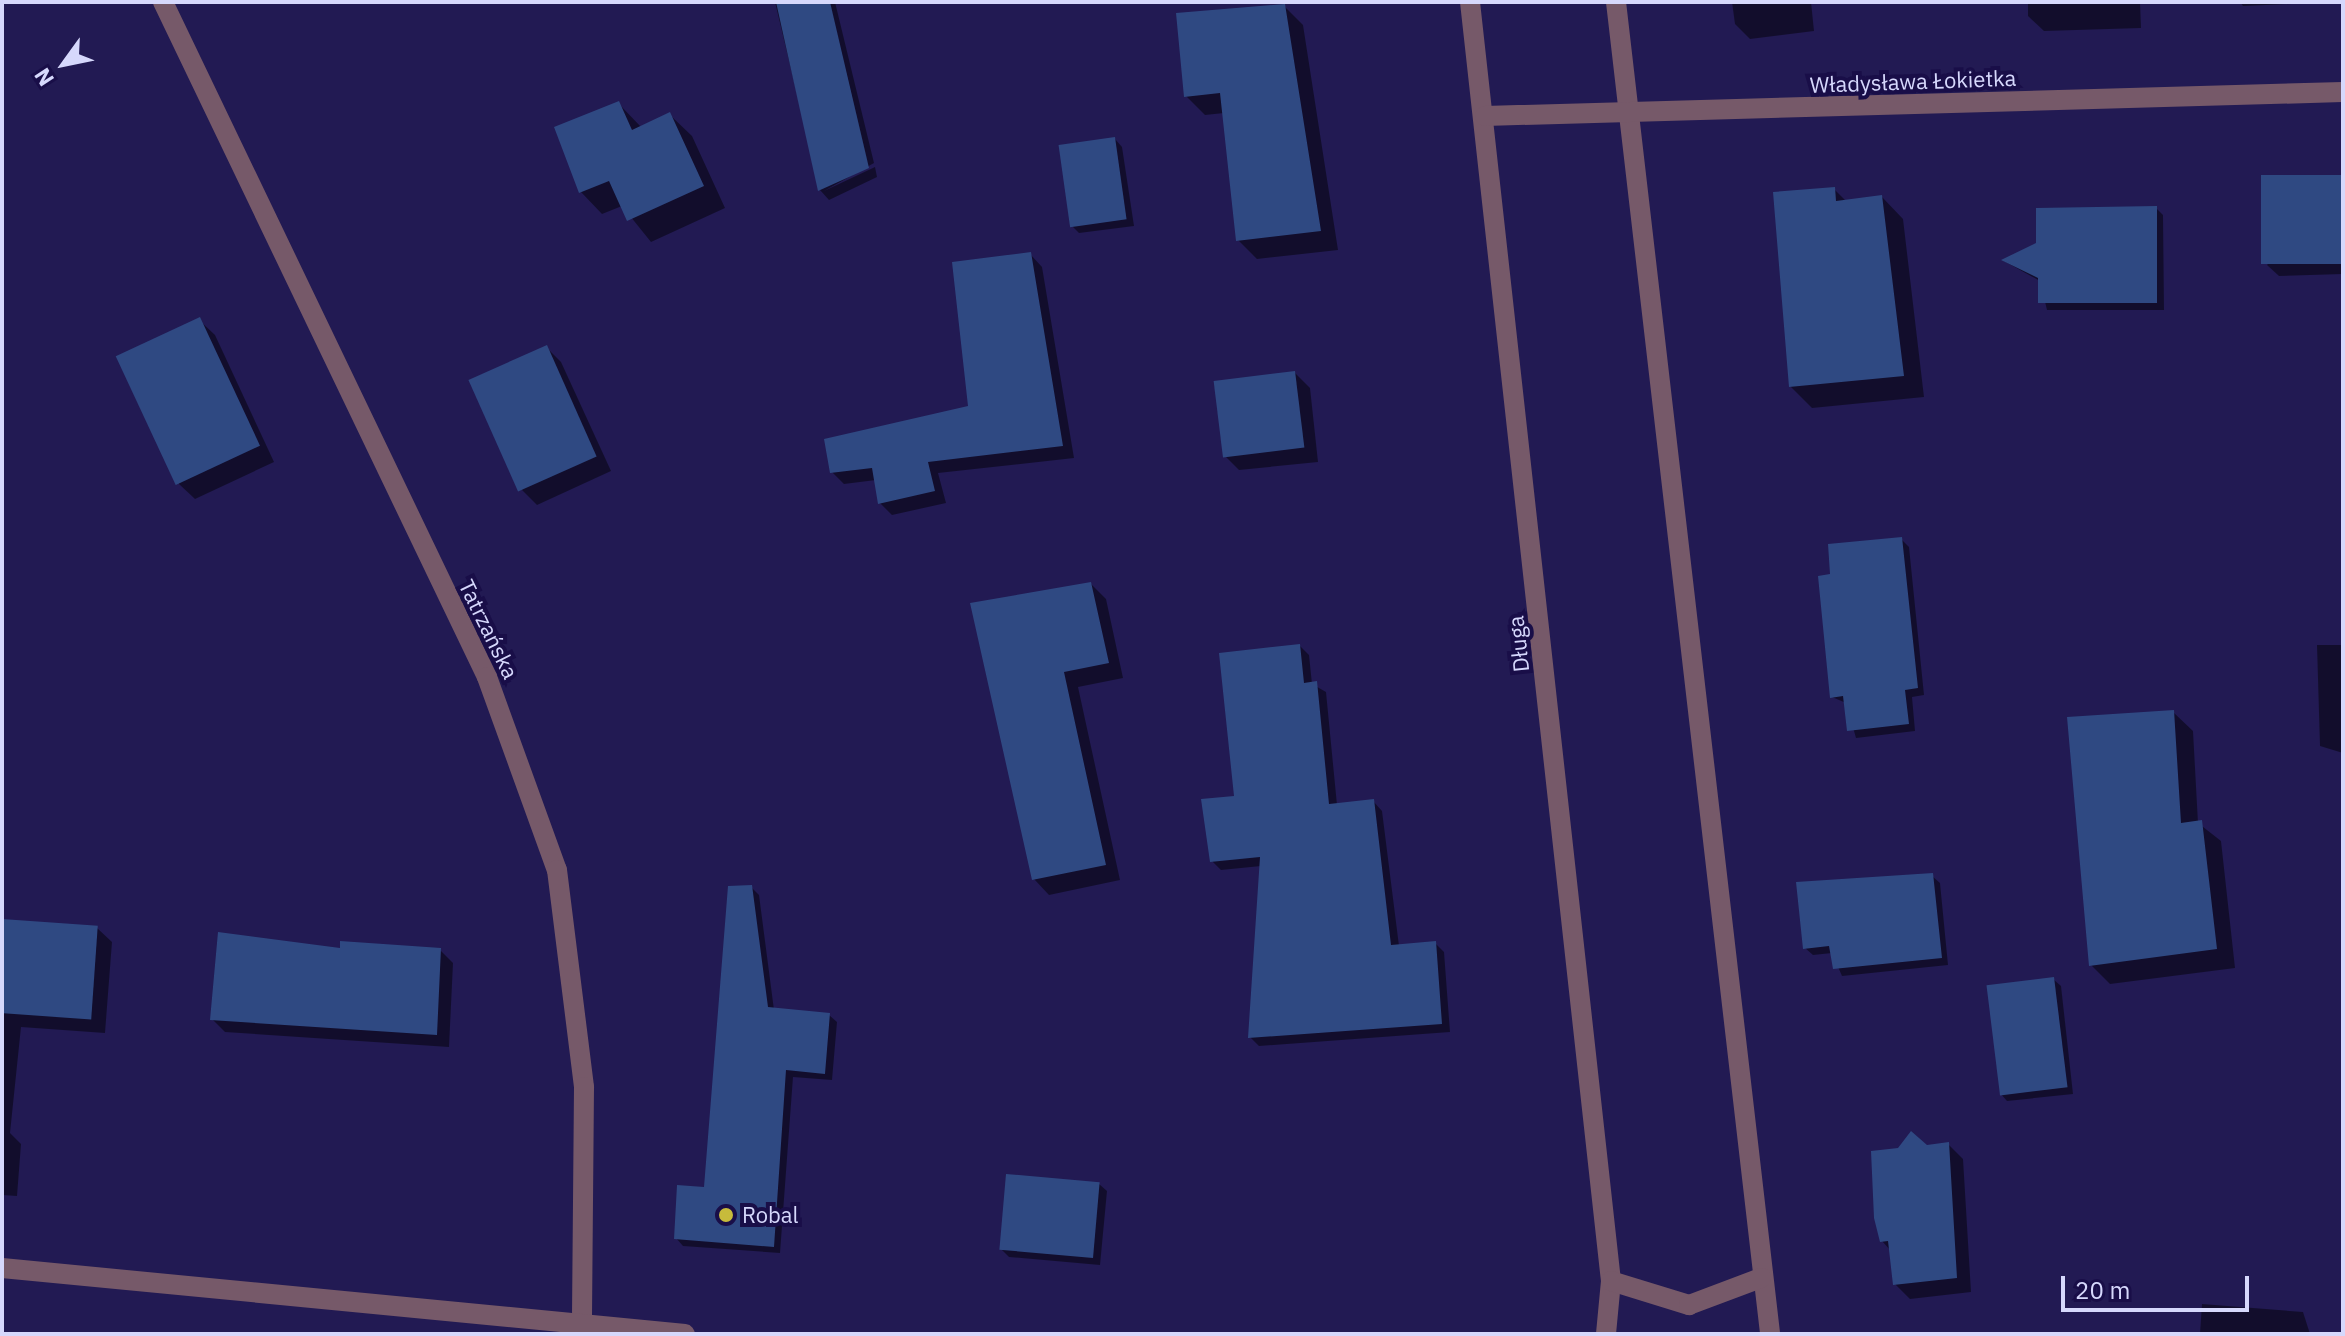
<!DOCTYPE html>
<html>
<head>
<meta charset="utf-8">
<style>
	body { margin:0 }
	#map { position:relative; width:2345px; height:1336px; overflow:hidden; background:#221a53; font-family:"IBM Plex Sans",sans-serif }
	div>[style] { position:absolute }
	[style*='--x'] { left:calc(var(--x)*1px); top:calc(var(--y)*1px); width:calc(var(--w)*1px); rotate:calc(var(--a)*1deg) }
	.shadow>* { inset:0; background:#0007 }
	.building>* { inset:0; background:#2f4982; transform-origin:0 0 }
	.minor>* { height:20px; margin:-10px; padding:0 10px; transform-origin:10px; border-radius:10px; background:#765969 }
	.dots>* { width:22px; height:22px; translate:-50% -50%; box-sizing:border-box; border:4px solid #190e48; border-radius:50% }
	span { translate:-50% -50%; white-space:nowrap; text-align:center; line-height:1.15; -webkit-text-stroke:8px #190e48; paint-order:stroke }
	.street-label { font-size:22px; color:#d6d8fc }
	.poi-label { font-size:22px; color:#d6d8fc }
	.left { translate:0 -50%; text-align:left }
	.frame { position:absolute; inset:0; border:4px solid #d6d8fc; pointer-events:none }
	.north { position:absolute; left:24px; top:24px; width:80px; height:80px; -webkit-text-stroke:6px #190e48; paint-order:stroke; rotate:237deg; font-size:22px; font-weight:700; line-height:32px; text-align:center; color:#d6d8fc }
	.north::after { content:''; display:block; margin:auto; width:28px; height:36px; background:#d6d8fc; clip-path:polygon(50% 0,100% 100%,50% 72%,0 100%) }
	.scale { position:absolute; left:2061px; top:1276px; width:188px; height:36px; box-sizing:border-box; border:4px solid #d6d8fc; border-top:0; padding-left:10px; font-size:24px; line-height:28px; white-space:nowrap; color:#d6d8fc; -webkit-text-stroke:6px #190e48; paint-order:stroke }
</style>
</head>
<body>
<div id="map">
	<div class="shadow">
		<i style="clip-path:polygon(775px 2px,835px 2px,874px 163px,824px 191px,875px 167px,877px 177px,829px 200px,820px 190px)"></i>
		<i style="clip-path:polygon(1732px 2px,1811px 2px,1814px 31px,1750px 39px,1735px 24px)"></i>
		<i style="clip-path:polygon(2028px 2px,2140px 2px,2141px 28px,2044px 31px,2028px 16px)"></i>
		<i style="clip-path:polygon(2240px 2px,2336px 2px,2243px 6px)"></i>
		<i style="clip-path:polygon(1284px 6px,1303px 25px,1338px 250px,1257px 259px,1238px 240px,1224px 113px,1205px 115px,1186px 96px)"></i>
		<i style="clip-path:polygon(619px 104px,642px 128px,670px 115px,692px 136px,725px 208px,651px 242px,622px 206px,602px 214px,581px 192px)"></i>
		<i style="clip-path:polygon(1115px 139px,1122px 147px,1134px 226px,1079px 233px,1071px 225px)"></i>
		<i style="clip-path:polygon(2343px 178px,2343px 274px,2279px 276px,2267px 265px)"></i>
		<i style="clip-path:polygon(1834px 189px,1846px 201px,1882px 197px,1903px 219px,1924px 397px,1812px 408px,1790px 386px)"></i>
		<i style="clip-path:polygon(2156px 208px,2163px 215px,2164px 310px,2047px 310px,2040px 281px,2004px 261px)"></i>
		<i style="clip-path:polygon(1030px 254px,1042px 267px,1074px 458px,938px 473px,946px 503px,892px 515px,880px 503px,876px 480px,844px 484px,832px 472px,970px 408px)"></i>
		<i style="clip-path:polygon(199px 320px,215px 335px,274px 462px,195px 499px,179px 484px)"></i>
		<i style="clip-path:polygon(546px 347px,561px 362px,611px 471px,537px 505px,522px 490px)"></i>
		<i style="clip-path:polygon(1295px 373px,1310px 388px,1318px 462px,1239px 470px,1224px 455px)"></i>
		<i style="clip-path:polygon(1901px 539px,1909px 547px,1924px 695px,1912px 697px,1915px 731px,1856px 738px,1846px 703px,1832px 697px,1832px 576px)"></i>
		<i style="clip-path:polygon(1091px 584px,1106px 599px,1123px 678px,1078px 687px,1120px 880px,1049px 895px,1034px 879px,973px 605px)"></i>
		<i style="clip-path:polygon(2317px 645px,2343px 645px,2343px 753px,2320px 746px)"></i>
		<i style="clip-path:polygon(1300px 646px,1309px 655px,1312px 684px,1326px 692px,1337px 805px,1373px 801px,1382px 811px,1399px 946px,1435px 943px,1444px 952px,1450px 1032px,1259px 1046px,1250px 1037px,1261px 866px,1221px 870px,1212px 861px)"></i>
		<i style="clip-path:polygon(2173px 712px,2193px 731px,2198px 823px,2221px 841px,2235px 968px,2110px 984px,2091px 965px)"></i>
		<i style="clip-path:polygon(1932px 876px,1940px 883px,1948px 965px,1842px 976px,1832px 953px,1813px 955px,1805px 948px)"></i>
		<i style="clip-path:polygon(751px 887px,759px 895px,774px 1010px,829px 1015px,837px 1022px,832px 1080px,793px 1077px,780px 1253px,683px 1246px,676px 1238px,706px 1189px)"></i>
		<i style="clip-path:polygon(2px 921px,97px 928px,112px 942px,105px 1033px,21px 1027px,10px 1133px,21px 1144px,17px 1196px,2px 1195px)"></i>
		<i style="clip-path:polygon(342px 950px,440px 950px,453px 963px,449px 1047px,225px 1032px,212px 1019px)"></i>
		<i style="clip-path:polygon(2053px 979px,2061px 986px,2073px 1094px,2007px 1101px,2000px 1093px)"></i>
		<i style="clip-path:polygon(1948px 1144px,1963px 1159px,1971px 1292px,1910px 1299px,1895px 1284px,1891px 1251px,1882px 1241px,1926px 1147px)"></i>
		<i style="clip-path:polygon(1099px 1184px,1107px 1191px,1100px 1265px,1009px 1257px,1002px 1250px)"></i>
		<i style="clip-path:polygon(2202px 1304px,2303px 1312px,2310px 1334px,2200px 1334px)"></i>
	</div>
	<div class="building">
		<i style="clip-path:polygon(776px 2px,830px 2px,869px 168px,818px 191px)"></i>
		<i style="clip-path:polygon(1285px 4px,1321px 231px,1236px 241px,1220px 93px,1184px 97px,1176px 13px)"></i>
		<i style="clip-path:polygon(619px 101px,632px 130px,670px 112px,704px 186px,627px 221px,609px 181px,579px 193px,554px 127px)"></i>
		<i style="left:1115px;top:137px;width:83px;height:57px;rotate:82deg"></i>
		<i style="left:2343px;top:175px;width:89px;height:82px;rotate:90deg"></i>
		<i style="clip-path:polygon(1835px 187px,1836px 201px,1882px 195px,1904px 376px,1789px 387px,1773px 192px)"></i>
		<i style="clip-path:polygon(2157px 206px,2157px 303px,2038px 303px,2038px 278px,2001px 260px,2036px 243px,2036px 208px)"></i>
		<i style="clip-path:polygon(1031px 252px,1063px 446px,928px 462px,935px 491px,878px 504px,872px 468px,830px 473px,824px 439px,968px 406px,952px 262px)"></i>
		<i style="left:200px;top:317px;width:142px;height:93px;rotate:65deg"></i>
		<i style="left:547px;top:345px;width:122px;height:86px;rotate:66deg"></i>
		<i style="left:1295px;top:371px;width:77px;height:82px;rotate:83deg"></i>
		<i style="clip-path:polygon(1902px 537px,1918px 688px,1905px 690px,1909px 724px,1847px 731px,1843px 696px,1830px 698px,1818px 576px,1830px 574px,1828px 544px)"></i>
		<i style="clip-path:polygon(1091px 582px,1109px 663px,1064px 672px,1106px 865px,1032px 880px,970px 603px)"></i>
		<i style="clip-path:polygon(1300px 644px,1304px 683px,1317px 681px,1329px 804px,1374px 799px,1391px 945px,1436px 941px,1442px 1024px,1248px 1038px,1260px 857px,1210px 862px,1201px 799px,1234px 796px,1219px 653px)"></i>
		<i style="clip-path:polygon(2174px 710px,2181px 823px,2202px 820px,2217px 949px,2089px 966px,2067px 717px)"></i>
		<i style="clip-path:polygon(1933px 873px,1942px 958px,1833px 969px,1829px 946px,1803px 949px,1796px 882px)"></i>
		<i style="clip-path:polygon(752px 885px,768px 1007px,830px 1013px,825px 1074px,786px 1070px,774px 1247px,674px 1239px,677px 1185px,704px 1187px,728px 886px)"></i>
		<i style="left:2px;top:919px;width:96px;height:94px;rotate:4deg"></i>
		<i style="clip-path:polygon(218px 932px,340px 948px,340px 941px,441px 948px,437px 1035px,210px 1020px)"></i>
		<i style="left:2054px;top:977px;width:111px;height:68px;rotate:83deg"></i>
		<i style="clip-path:polygon(1911px 1131px,1927px 1145px,1949px 1142px,1957px 1278px,1893px 1285px,1888px 1241px,1880px 1242px,1874px 1218px,1871px 1151px,1898px 1148px)"></i>
		<i style="left:1006px;top:1174px;width:94px;height:76px;rotate:5deg"></i>
	</div>
	<div class="minor">
		<i style="--x:163;--y:2;--w:749;--a:64.36"></i>
		<i style="--x:487;--y:677;--w:205;--a:70.1"></i>
		<i style="--x:557;--y:870;--w:219;--a:82.9"></i>
		<i style="--x:584;--y:1087;--w:239;--a:90.5"></i>
		<i style="--x:1470;--y:2;--w:1287;--a:83.71"></i>
		<i style="--x:1611;--y:1281;--w:53;--a:95.4"></i>
		<i style="--x:1616;--y:2;--w:1341;--a:83.4"></i>
		<i style="--x:1485;--y:116;--w:858;--a:-1.6"></i>
		<i style="--x:2;--y:1268;--w:686;--a:5.52"></i>
		<i style="--x:1611;--y:1281;--w:82;--a:17.1"></i>
		<i style="--x:1689;--y:1305;--w:77;--a:-20.6"></i>
	</div>
	<div class="dots">
		<i style="left:726px;top:1215px;background:#c7bb3b"></i>
	</div>
	<div class="street-label">
		<span style="left:1913px;top:81px;rotate:-2deg">Władysława Łokietka</span>
		<span style="left:489px;top:629px;rotate:64deg">Tatrzańska</span>
		<span style="left:1518px;top:644px;rotate:-96deg">Długa</span>
	</div>
	<div class="poi-label">
		<span class="left" style="left:742px;top:1215px">Robal</span>
	</div>
	<div class="frame"></div>
	<div class="north">N</div>
	<div class="scale">20 m</div>
</div>
</body>
</html>
